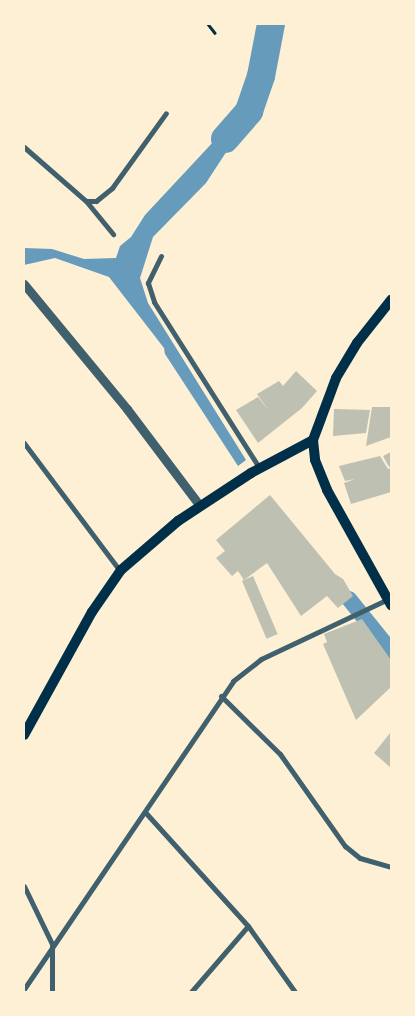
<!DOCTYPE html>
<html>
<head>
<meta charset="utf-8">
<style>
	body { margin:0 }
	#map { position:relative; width:415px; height:1016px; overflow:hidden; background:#fdf0d5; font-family:"Roboto Serif",serif }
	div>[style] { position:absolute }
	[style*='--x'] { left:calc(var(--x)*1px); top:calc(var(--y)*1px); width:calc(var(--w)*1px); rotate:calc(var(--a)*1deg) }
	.water>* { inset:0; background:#669bbc }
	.canal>* { height:16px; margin:-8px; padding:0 8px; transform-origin:8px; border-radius:8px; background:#669bbc }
	.river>* { height:28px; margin:-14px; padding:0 14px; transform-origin:14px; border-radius:14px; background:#669bbc }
	.building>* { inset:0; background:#bec0b2; transform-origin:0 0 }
	.path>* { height:2.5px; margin:-1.25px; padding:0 1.25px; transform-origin:1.25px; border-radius:1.25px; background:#003049 }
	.minor>* { height:5px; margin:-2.5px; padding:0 2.5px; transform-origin:2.5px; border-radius:2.5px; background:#3f606c }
	.tertiary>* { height:9px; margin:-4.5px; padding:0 4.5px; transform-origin:4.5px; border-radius:4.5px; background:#3f606c }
	.secondary>* { height:10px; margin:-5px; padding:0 5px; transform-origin:5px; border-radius:5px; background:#003049 }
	span { translate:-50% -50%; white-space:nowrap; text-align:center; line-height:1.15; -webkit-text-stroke:4px #fdf0d5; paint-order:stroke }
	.frame { position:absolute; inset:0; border:25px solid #fdf0d5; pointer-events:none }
</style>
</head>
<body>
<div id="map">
	<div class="water">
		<i style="clip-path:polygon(243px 110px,253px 111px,206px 183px,153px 237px,140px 278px,148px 303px,246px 460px,238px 466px,165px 354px,164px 348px,109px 277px,55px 258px,24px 265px,24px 248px,52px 249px,84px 259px,116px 258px,120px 246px,131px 237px,145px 215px)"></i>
	</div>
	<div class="canal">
		<i style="--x:349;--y:599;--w:67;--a:51.1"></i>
	</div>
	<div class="river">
		<i style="--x:225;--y:139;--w:37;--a:-49"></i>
		<i style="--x:249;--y:111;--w:37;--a:-71"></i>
		<i style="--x:261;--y:76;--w:53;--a:-79.1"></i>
	</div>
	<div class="building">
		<i style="clip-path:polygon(296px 371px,317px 391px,302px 408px,258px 443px,236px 410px,258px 397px,269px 411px,257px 394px,279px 381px,283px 386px)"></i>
		<i style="clip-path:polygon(372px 407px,391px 407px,391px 437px,366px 446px)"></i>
		<i style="clip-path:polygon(334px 409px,370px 410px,366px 433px,333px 436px)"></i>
		<i style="clip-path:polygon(391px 452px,391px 466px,389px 467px,383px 456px)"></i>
		<i style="clip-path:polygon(380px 456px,388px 469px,391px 468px,391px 492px,351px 504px,344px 483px,355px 479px,345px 481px,339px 466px)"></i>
		<i style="clip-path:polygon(270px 495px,335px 574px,343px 579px,353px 596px,338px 608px,327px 596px,301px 616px,267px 563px,244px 580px,238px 571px,232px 576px,216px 558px,225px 551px,216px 540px)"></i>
		<i style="left:253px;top:576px;width:63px;height:12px;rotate:67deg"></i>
		<i style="clip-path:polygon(362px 619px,391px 660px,391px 687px,356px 720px,323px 644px,327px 642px,324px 634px)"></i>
		<i style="clip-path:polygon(391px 732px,391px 768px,374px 753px)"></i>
	</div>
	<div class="path">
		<i style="--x:208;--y:24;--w:11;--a:52"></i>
	</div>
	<div class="minor">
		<i style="--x:24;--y:147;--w:82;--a:41.1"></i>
		<i style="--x:86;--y:201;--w:43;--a:50.7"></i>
		<i style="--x:87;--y:201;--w:9;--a:0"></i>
		<i style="--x:96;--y:201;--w:21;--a:-39"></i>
		<i style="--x:112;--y:188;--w:92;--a:-54.2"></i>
		<i style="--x:161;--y:256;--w:30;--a:116"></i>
		<i style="--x:148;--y:283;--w:20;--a:72"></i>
		<i style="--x:154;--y:302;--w:198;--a:57.6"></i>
		<i style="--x:24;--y:443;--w:160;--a:53.1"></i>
		<i style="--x:221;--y:696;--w:83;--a:44.5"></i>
		<i style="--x:280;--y:754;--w:113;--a:54.8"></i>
		<i style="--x:345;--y:846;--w:19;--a:39"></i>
		<i style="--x:360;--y:858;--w:32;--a:16"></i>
		<i style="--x:145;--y:812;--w:154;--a:47.9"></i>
		<i style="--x:248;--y:926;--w:81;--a:54.5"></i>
		<i style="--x:24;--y:886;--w:64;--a:64.2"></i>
		<i style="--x:52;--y:944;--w:48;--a:90"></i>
		<i style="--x:24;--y:989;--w:372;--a:-55.8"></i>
		<i style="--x:233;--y:681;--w:36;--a:-38"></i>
		<i style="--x:261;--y:659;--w:140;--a:-25.3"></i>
		<i style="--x:191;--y:992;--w:87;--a:-49.2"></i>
	</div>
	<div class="tertiary">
		<i style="--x:24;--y:284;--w:162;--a:50.5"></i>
		<i style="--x:127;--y:409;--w:121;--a:53"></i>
	</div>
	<div class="secondary">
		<i style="--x:313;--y:440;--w:20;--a:84"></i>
		<i style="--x:315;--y:460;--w:32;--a:68"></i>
		<i style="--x:327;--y:490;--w:132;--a:60.9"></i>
		<i style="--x:24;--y:735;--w:141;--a:-61.1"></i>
		<i style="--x:92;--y:612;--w:51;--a:-55.4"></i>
		<i style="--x:121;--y:570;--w:75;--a:-40.7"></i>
		<i style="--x:178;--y:521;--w:87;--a:-33.3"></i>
		<i style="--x:251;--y:473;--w:70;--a:-28"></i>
		<i style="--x:313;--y:440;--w:66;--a:-69.6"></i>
		<i style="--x:336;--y:378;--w:41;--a:-59"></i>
		<i style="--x:357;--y:343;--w:55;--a:-51.7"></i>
	</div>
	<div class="frame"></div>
</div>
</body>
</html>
